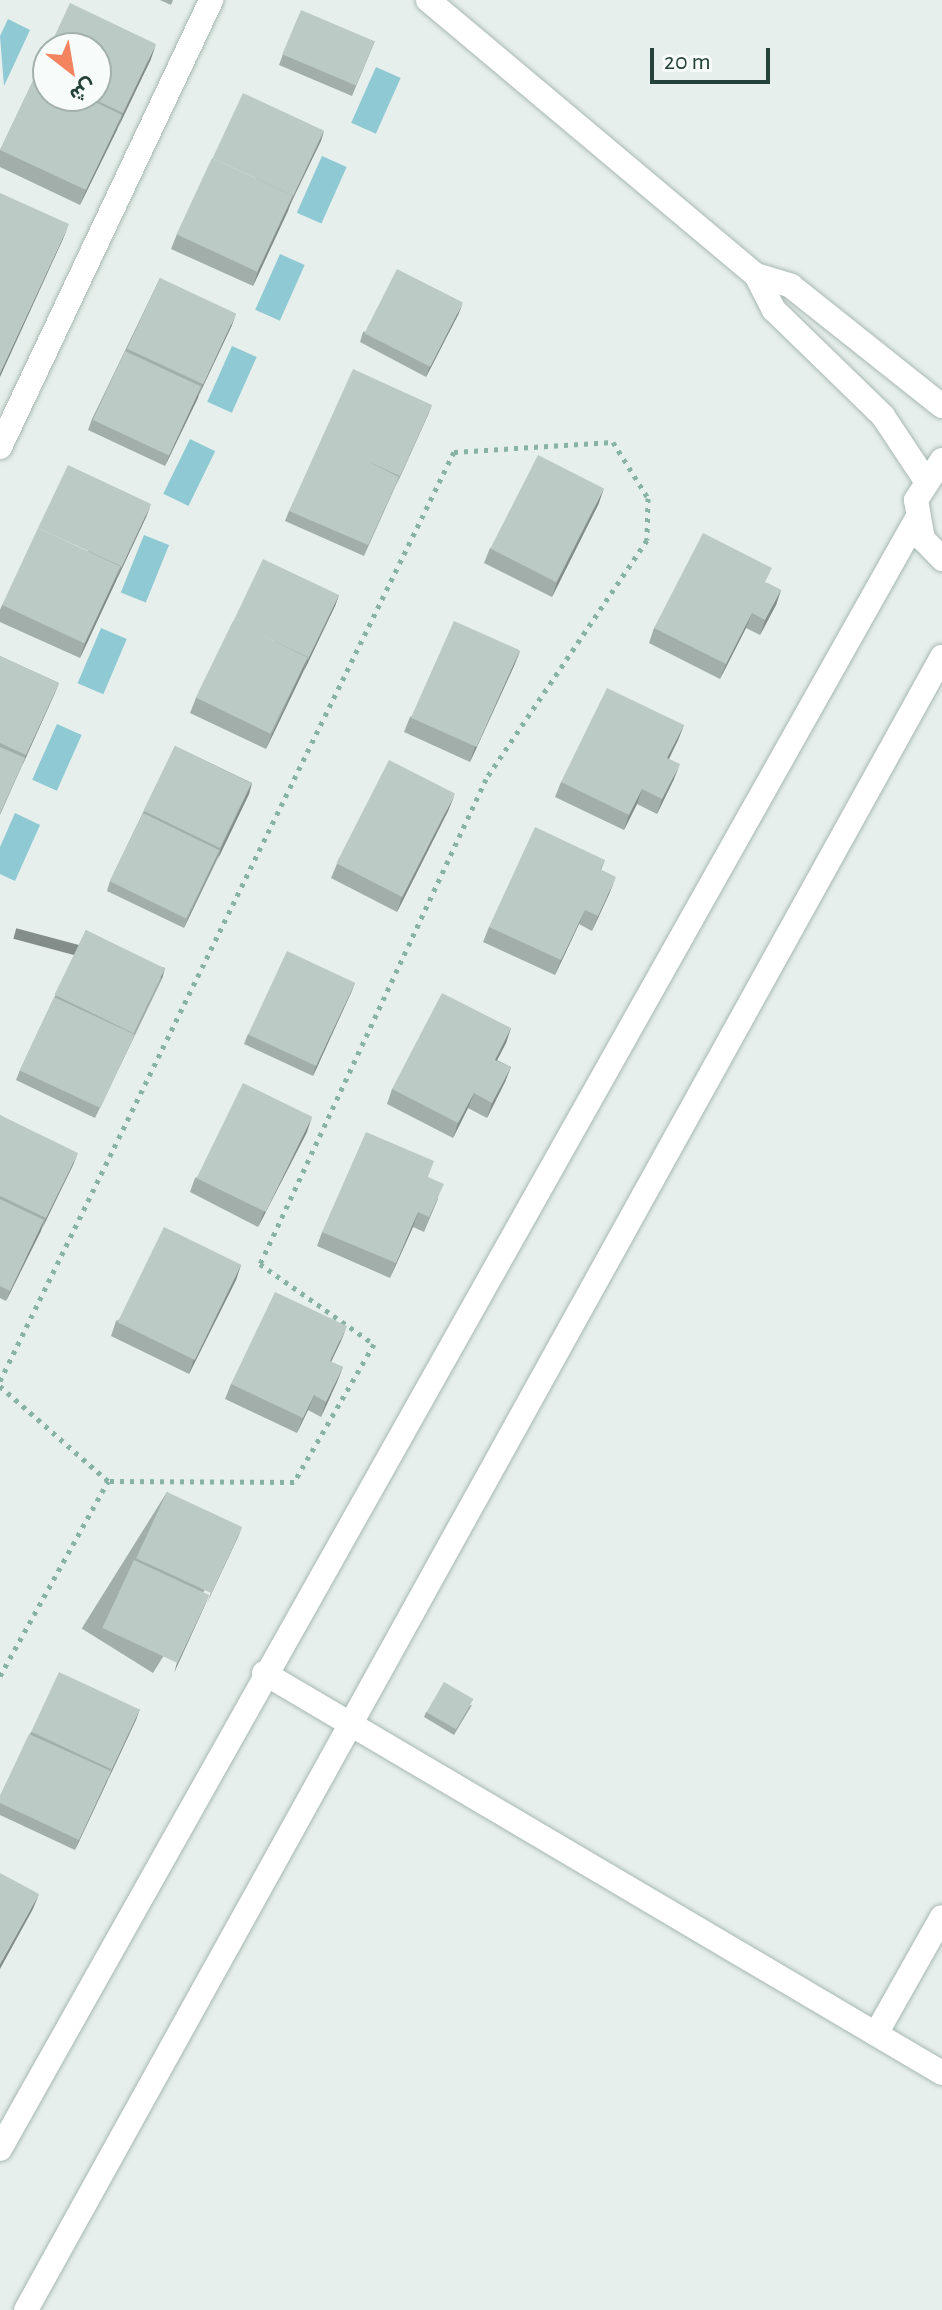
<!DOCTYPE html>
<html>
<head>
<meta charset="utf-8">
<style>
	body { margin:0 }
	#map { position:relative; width:942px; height:2310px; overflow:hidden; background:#e6efeb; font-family:"Alegreya Sans",Vazirmatn,sans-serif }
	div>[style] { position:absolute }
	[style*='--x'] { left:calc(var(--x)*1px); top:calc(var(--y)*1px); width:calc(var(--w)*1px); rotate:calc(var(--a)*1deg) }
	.water>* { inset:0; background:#8ec9d4; transform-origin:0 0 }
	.path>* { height:5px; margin-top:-2.5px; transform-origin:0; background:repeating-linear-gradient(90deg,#86b3a5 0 4px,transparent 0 10px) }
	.roads { filter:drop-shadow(0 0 2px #a8b8b2) drop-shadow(0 0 2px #a8b8b2) }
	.minor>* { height:24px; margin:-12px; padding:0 12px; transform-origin:12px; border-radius:12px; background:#fff }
	.wall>* { inset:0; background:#a1aea9; transform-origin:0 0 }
	.shaded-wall>* { inset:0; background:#838d89; transform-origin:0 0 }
	.building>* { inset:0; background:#bbcac4; transform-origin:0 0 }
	span { translate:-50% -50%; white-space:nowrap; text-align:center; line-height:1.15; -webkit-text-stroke:7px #f7fbf9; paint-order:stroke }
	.north { position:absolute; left:32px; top:32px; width:80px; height:80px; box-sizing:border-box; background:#f7fbf9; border:2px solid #a3b1ad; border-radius:50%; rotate:149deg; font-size:22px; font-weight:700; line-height:32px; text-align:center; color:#24423a }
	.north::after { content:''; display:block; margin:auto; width:28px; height:36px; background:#f4845f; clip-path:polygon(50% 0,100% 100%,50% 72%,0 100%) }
	.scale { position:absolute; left:650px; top:48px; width:120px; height:36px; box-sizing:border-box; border:4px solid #24423a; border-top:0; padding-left:10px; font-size:24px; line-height:28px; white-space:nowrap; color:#24423a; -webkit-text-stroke:6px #f7fbf9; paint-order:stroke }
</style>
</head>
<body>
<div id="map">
	<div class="water">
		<i style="clip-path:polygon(8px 19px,30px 30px,4px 86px,0 36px)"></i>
		<i style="left:376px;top:67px;width:27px;height:61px;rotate:24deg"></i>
		<i style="left:322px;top:156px;width:27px;height:62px;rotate:24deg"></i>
		<i style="left:280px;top:254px;width:27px;height:61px;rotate:24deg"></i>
		<i style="left:232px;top:346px;width:27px;height:61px;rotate:24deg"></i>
		<i style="left:190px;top:439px;width:28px;height:61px;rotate:26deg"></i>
		<i style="left:144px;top:535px;width:27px;height:62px;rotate:22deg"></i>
		<i style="left:101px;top:628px;width:28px;height:60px;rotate:23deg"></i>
		<i style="left:57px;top:724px;width:27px;height:61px;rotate:24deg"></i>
		<i style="clip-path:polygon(15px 813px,40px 825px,15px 881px,0 874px,0 847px)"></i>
	</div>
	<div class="path">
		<i style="--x:0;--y:1381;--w:1034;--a:-63.96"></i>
		<i style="--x:454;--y:452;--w:159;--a:-3.6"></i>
		<i style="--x:613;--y:442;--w:66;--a:58"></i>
		<i style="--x:648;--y:498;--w:42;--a:91.4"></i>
		<i style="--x:647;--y:540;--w:288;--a:124"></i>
		<i style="--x:486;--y:779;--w:535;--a:114.98"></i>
		<i style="--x:260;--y:1264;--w:139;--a:35.1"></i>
		<i style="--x:374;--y:1344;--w:160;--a:120.1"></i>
		<i style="--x:294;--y:1482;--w:186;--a:-179.7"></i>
		<i style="--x:108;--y:1481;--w:144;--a:-138.7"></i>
		<i style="--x:0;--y:1676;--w:223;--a:-61"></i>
	</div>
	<div class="roads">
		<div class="minor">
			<i style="--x:428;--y:0;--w:428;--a:40"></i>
			<i style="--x:756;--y:275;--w:37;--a:17"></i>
			<i style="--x:791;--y:286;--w:193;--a:38.5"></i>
			<i style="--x:756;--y:275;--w:39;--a:63"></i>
			<i style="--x:774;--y:310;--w:152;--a:44.2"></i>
			<i style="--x:883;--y:416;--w:74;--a:56.5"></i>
			<i style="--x:0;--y:447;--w:494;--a:-64.7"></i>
			<i style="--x:942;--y:460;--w:48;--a:123"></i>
			<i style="--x:916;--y:500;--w:40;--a:80"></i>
			<i style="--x:923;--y:539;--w:28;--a:46"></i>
			<i style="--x:264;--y:1673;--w:787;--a:30.54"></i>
			<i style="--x:876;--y:2034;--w:134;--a:-60.6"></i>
			<i style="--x:0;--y:2149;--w:1869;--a:-60.65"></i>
			<i style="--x:26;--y:2310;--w:1890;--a:-61.01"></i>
		</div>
	</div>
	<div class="wall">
		<i style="clip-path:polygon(160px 0,173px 0,171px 5px)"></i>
		<i style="clip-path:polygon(375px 41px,352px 96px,279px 65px,283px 54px)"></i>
		<i style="clip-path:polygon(48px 50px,48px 96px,96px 96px,151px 59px,80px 205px,0 167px,0 150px)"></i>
		<i style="clip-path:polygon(324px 131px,253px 286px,171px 249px,177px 234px)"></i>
		<i style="clip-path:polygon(160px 278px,232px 325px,165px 466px,88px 430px,92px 419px)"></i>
		<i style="clip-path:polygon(459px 313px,426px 377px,360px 342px,363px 332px)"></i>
		<i style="clip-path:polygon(432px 405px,364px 556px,285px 521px,289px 511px)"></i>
		<i style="clip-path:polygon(599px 503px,552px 597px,484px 563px,490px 548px)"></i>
		<i style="clip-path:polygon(147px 515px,80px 658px,0 622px,0 610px,2px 605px)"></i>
		<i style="clip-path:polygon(767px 583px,781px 590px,776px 605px,760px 635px,746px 628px,720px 679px,649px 643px,654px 628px)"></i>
		<i style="clip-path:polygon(339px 595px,335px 606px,266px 749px,190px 713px,196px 698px)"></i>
		<i style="clip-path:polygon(520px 651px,514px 666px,470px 762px,404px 732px,410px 717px)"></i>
		<i style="clip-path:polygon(0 656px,59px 683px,0 815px)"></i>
		<i style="clip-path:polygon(684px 725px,678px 740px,669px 759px,674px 779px,657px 814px,637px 804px,624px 830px,555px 797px,561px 782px)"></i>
		<i style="clip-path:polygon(175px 746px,252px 783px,249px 794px,184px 928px,107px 891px,110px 881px)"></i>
		<i style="clip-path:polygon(449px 809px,397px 912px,331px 878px,337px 864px)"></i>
		<i style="clip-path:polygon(605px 860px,601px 870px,610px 892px,592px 931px,579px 924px,555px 975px,483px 942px,489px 927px)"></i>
		<i style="clip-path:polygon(86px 930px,162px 979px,95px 1118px,16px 1080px,20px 1070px)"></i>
		<i style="clip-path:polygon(355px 983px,313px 1076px,244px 1044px,248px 1034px)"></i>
		<i style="clip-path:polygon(511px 1028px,506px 1043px,497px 1060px,511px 1067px,505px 1082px,487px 1118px,468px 1108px,453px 1138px,387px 1104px,392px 1089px)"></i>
		<i style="clip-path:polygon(0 1115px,74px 1163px,6px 1301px,0 1298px)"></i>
		<i style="clip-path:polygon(307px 1132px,258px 1227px,190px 1192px,195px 1178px)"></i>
		<i style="clip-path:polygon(428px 1177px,438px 1199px,424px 1232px,413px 1227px,390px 1278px,317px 1246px,322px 1232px)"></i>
		<i style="clip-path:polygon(241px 1265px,236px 1280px,189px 1374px,111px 1336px,116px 1321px)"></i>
		<i style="clip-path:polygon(341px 1341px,331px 1362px,343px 1367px,337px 1382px,321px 1417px,308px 1410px,297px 1433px,225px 1399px,231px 1384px)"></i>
		<i style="left:167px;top:1492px;width:84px;height:161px;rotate:32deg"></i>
		<i style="clip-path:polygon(472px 1705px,454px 1735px,424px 1717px,426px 1712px)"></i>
		<i style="clip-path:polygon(140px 1709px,75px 1850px,0 1815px,0 1796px,31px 1732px)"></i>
	</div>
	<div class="shaded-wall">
		<i style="clip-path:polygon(156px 44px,151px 59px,118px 128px,123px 113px)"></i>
		<i style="clip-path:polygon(122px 115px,117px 130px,80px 205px,86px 190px)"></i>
		<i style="clip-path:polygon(324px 131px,321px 141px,289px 207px,293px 197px)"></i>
		<i style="clip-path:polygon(293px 196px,288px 211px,253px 286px,258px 271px)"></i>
		<i style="clip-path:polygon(69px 224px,63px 239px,0 377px,0 373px)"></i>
		<i style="clip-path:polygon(463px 303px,459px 313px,426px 377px,430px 366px)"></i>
		<i style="clip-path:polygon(236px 314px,232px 325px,199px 395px,203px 384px)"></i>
		<i style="clip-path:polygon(201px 387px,198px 398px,165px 466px,169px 456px)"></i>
		<i style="clip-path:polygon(432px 405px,428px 415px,396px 486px,400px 476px)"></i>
		<i style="clip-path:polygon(604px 488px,599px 503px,552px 597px,557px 582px)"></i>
		<i style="clip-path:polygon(151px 504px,147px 515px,117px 579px,121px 568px)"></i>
		<i style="clip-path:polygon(121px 566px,116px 581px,80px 658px,85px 643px)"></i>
		<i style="clip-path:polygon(781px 590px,776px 605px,760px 635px,765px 620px)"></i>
		<i style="clip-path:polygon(339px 595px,335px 606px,304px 671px,307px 661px)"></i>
		<i style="clip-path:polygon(752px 613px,746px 628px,720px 679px,726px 664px)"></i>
		<i style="clip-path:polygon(520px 651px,514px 666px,470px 762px,475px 747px)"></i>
		<i style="clip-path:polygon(308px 657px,303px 672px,266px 749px,272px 734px)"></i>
		<i style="clip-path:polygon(59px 683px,55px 693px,22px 766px,26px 755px)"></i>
		<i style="clip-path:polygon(684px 725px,678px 740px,662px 773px,667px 758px)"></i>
		<i style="clip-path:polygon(680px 764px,674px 779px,657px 814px,662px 799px)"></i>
		<i style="clip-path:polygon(252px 783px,249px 794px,218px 859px,221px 848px)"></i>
		<i style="clip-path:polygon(642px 789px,637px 804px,624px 830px,629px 815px)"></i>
		<i style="clip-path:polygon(455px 794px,449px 809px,397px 912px,402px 897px)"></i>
		<i style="clip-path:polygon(220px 850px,216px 860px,184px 928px,188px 918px)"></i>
		<i style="clip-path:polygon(616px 877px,610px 892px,592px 931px,598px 916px)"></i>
		<i style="clip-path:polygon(585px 910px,579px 924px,555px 975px,561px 960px)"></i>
		<i style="left:165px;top:968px;width:11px;height:154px;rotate:105deg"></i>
		<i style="clip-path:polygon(355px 983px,351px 993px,313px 1076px,316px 1066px)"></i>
		<i style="clip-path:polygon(511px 1028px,506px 1043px,490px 1074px,495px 1060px)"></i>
		<i style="clip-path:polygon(511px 1067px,505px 1082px,487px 1118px,492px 1103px)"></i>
		<i style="clip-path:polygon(474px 1093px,468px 1108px,453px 1138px,458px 1123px)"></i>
		<i style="clip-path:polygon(312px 1117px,307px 1132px,258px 1227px,264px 1212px)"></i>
		<i style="clip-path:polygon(78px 1153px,74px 1163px,42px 1229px,46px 1218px)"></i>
		<i style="clip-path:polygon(418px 1212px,413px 1227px,390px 1278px,396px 1263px)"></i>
		<i style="clip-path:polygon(44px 1220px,41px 1231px,6px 1301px,10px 1291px)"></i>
		<i style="clip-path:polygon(241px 1265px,236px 1280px,189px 1374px,194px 1359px)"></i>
		<i style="clip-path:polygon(347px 1326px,341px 1341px,324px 1376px,330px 1361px)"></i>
		<i style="clip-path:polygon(343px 1367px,337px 1382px,321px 1417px,326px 1402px)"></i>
		<i style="clip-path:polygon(314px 1395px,308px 1410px,297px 1433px,303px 1418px)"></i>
		<i style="clip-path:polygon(242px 1527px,238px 1537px,207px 1603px,211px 1593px)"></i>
		<i style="clip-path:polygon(209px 1595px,205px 1605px,174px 1673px,177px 1663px)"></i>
		<i style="clip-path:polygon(140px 1709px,136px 1720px,108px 1780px,112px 1769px)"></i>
		<i style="clip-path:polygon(111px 1771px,107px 1782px,75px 1850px,79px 1840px)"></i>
		<i style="clip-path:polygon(39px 1894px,33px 1909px,0 1969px,0 1964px)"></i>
	</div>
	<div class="building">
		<i style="clip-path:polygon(70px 3px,156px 44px,123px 113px,87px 96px,96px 96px,96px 48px,49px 48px)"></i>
		<i style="left:301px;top:10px;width:80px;height:48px;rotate:23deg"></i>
		<i style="clip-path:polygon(48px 50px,48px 77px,37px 72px)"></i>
		<i style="clip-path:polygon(36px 74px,48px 79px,48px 96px,83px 96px,122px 115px,86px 190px,0 150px)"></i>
		<i style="left:243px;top:93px;width:89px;height:72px;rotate:25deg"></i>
		<i style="left:212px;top:158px;width:89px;height:84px;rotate:25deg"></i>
		<i style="clip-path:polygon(0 193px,69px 224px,0 373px)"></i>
		<i style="left:397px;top:269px;width:74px;height:72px;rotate:27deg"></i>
		<i style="left:160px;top:278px;width:84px;height:78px;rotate:25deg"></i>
		<i style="left:125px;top:351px;width:84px;height:76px;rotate:25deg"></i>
		<i style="clip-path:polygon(353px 369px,432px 405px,400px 476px,367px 461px,399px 477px,368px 545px,289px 511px)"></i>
		<i style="left:538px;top:455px;width:74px;height:105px;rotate:27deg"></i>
		<i style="clip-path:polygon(68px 465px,151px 504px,121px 568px,121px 566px,38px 528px)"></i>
		<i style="left:38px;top:528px;width:91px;height:85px;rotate:25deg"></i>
		<i style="clip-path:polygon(703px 533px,772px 568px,765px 582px,781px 590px,765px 620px,752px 613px,726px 664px,654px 628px)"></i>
		<i style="clip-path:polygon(263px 559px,339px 595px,307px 661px,308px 657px,233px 622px)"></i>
		<i style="left:233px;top:621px;width:83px;height:85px;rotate:26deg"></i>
		<i style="left:454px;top:621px;width:72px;height:106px;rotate:24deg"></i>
		<i style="clip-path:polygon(0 656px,59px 683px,26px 755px,0 743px)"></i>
		<i style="clip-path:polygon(607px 688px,684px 725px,667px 758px,680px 764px,662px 799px,642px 789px,629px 815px,561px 782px)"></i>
		<i style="left:175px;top:746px;width:85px;height:72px;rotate:26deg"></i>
		<i style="clip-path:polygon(0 747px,25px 758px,0 813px)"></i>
		<i style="left:389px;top:760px;width:74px;height:116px;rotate:27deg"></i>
		<i style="left:143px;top:813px;width:85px;height:76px;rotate:26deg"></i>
		<i style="clip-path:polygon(535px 827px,605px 860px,600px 869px,616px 877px,598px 916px,585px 910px,561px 960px,489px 927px)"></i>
		<i style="left:86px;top:930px;width:88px;height:72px;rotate:26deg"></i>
		<i style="left:287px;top:951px;width:75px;height:92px;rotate:25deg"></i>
		<i style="clip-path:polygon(442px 993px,511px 1028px,495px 1060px,511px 1067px,492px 1103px,474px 1093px,458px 1123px,392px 1089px)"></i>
		<i style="left:54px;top:997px;width:89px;height:81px;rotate:25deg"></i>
		<i style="left:243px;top:1083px;width:77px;height:106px;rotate:26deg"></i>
		<i style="clip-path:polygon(0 1115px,78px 1153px,46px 1218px,0 1196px)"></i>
		<i style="clip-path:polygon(366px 1132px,434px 1161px,428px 1177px,444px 1184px,429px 1217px,418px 1212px,396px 1263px,322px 1232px)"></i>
		<i style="clip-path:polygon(0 1199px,44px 1220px,10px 1291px,0 1286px)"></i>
		<i style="left:164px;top:1227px;width:86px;height:106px;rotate:26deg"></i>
		<i style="clip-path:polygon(275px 1292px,347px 1326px,330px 1361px,343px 1367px,326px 1402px,314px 1395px,303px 1418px,231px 1384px)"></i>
		<i style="left:167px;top:1492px;width:83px;height:73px;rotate:25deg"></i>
		<i style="left:134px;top:1560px;width:83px;height:75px;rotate:25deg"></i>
		<i style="left:59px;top:1672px;width:89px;height:66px;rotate:25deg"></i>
		<i style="left:444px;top:1682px;width:34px;height:35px;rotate:30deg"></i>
		<i style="clip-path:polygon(29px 1734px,111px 1771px,79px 1840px,0 1803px,0 1796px)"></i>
		<i style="clip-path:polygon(0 1873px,39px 1894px,0 1964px)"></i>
	</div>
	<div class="north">ش</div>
	<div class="scale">20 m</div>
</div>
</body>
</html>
